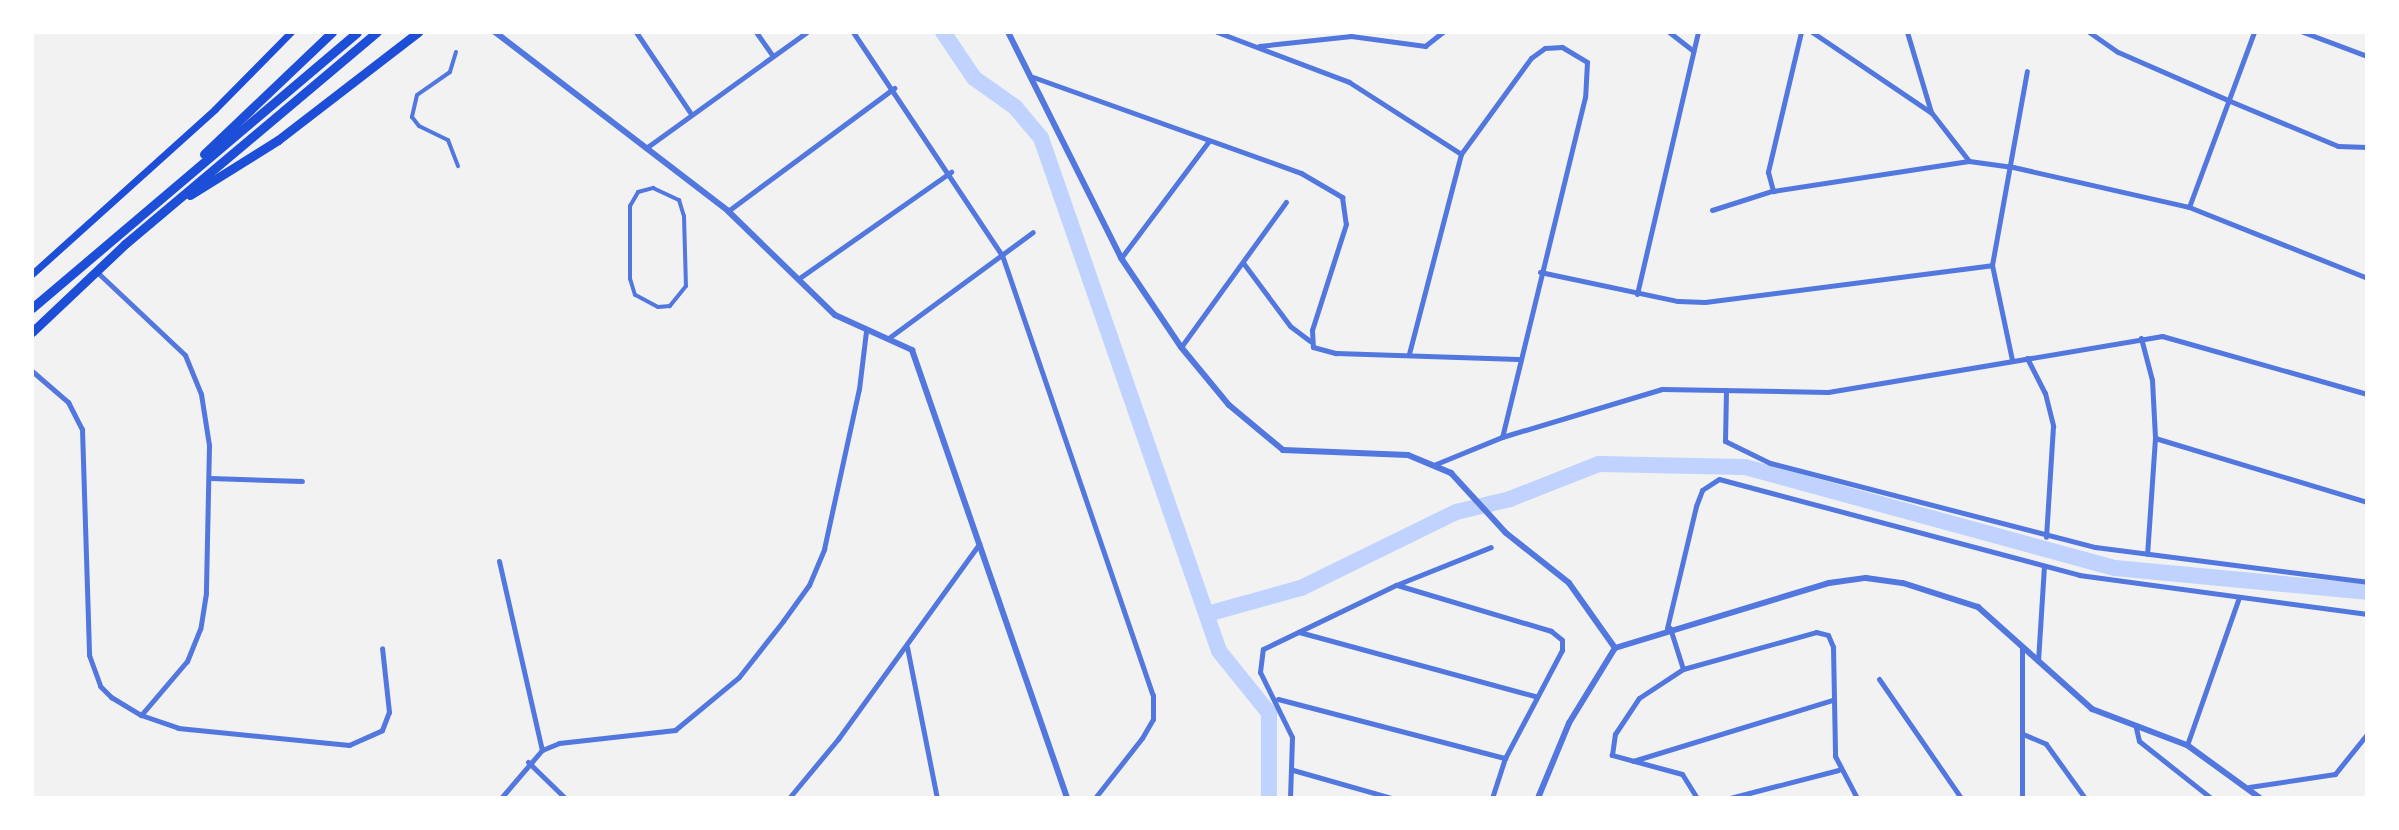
<!DOCTYPE html>
<html>
<head>
<meta charset="utf-8">
<style>
	body { margin:0 }
	#map { position:relative; width:2399px; height:830px; overflow:hidden; background:#f2f2f2; font-family:"Titillium Web",sans-serif }
	div>[style] { position:absolute }
	[style*='--x'] { left:calc(var(--x)*1px); top:calc(var(--y)*1px); width:calc(var(--w)*1px); rotate:calc(var(--a)*1deg) }
	.river>* { height:16px; margin:-8px; padding:0 8px; transform-origin:8px; border-radius:8px; background:#bfd3fe }
	.pedestrian>* { height:4px; margin:-2px; padding:0 2px; transform-origin:2px; border-radius:2px; background:#5277de }
	.minor>* { height:5px; margin:-2.5px; padding:0 2.5px; transform-origin:2.5px; border-radius:2.5px; background:#5277de }
	.tertiary>* { height:6px; margin:-3px; padding:0 3px; transform-origin:3px; border-radius:3px; background:#5277de }
	.secondary>* { height:7px; margin:-3.5px; padding:0 3.5px; transform-origin:3.5px; border-radius:3.5px; background:#1d4ed8 }
	.trunk>* { height:9px; margin:-4.5px; padding:0 4.5px; transform-origin:4.5px; border-radius:4.5px; background:#1d4ed8 }
	span { translate:-50% -50%; white-space:nowrap; text-align:center; line-height:1.15; -webkit-text-stroke:6px #fff; paint-order:stroke }
	.frame { position:absolute; inset:0; border:34px solid #fff; pointer-events:none }
</style>
</head>
<body>
<div id="map">
	<div class="river">
		<i style="--x:943;--y:32;--w:55;--a:56"></i>
		<i style="--x:974;--y:78;--w:50;--a:35.3"></i>
		<i style="--x:1015;--y:107;--w:40;--a:50"></i>
		<i style="--x:1041;--y:138;--w:543;--a:70.86"></i>
		<i style="--x:1219;--y:651;--w:80;--a:51.1"></i>
		<i style="--x:1269;--y:713;--w:85;--a:90"></i>
		<i style="--x:1207;--y:614;--w:98;--a:-15.5"></i>
		<i style="--x:1301;--y:588;--w:173;--a:-26.1"></i>
		<i style="--x:1456;--y:512;--w:56;--a:-13.5"></i>
		<i style="--x:1510;--y:499;--w:96;--a:-21.5"></i>
		<i style="--x:1599;--y:464;--w:146;--a:1.2"></i>
		<i style="--x:1745;--y:467;--w:384;--a:15.3"></i>
		<i style="--x:2115;--y:568;--w:253;--a:5.4"></i>
	</div>
	<div class="pedestrian">
		<i style="--x:456;--y:52;--w:21;--a:107"></i>
		<i style="--x:450;--y:72;--w:40;--a:145.1"></i>
		<i style="--x:417;--y:95;--w:23;--a:103"></i>
		<i style="--x:412;--y:117;--w:11;--a:52"></i>
		<i style="--x:419;--y:126;--w:32;--a:26"></i>
		<i style="--x:448;--y:140;--w:28;--a:69"></i>
		<i style="--x:653;--y:188;--w:29;--a:25"></i>
		<i style="--x:679;--y:200;--w:17;--a:73"></i>
		<i style="--x:684;--y:216;--w:70;--a:88.4"></i>
		<i style="--x:686;--y:286;--w:26;--a:129"></i>
		<i style="--x:670;--y:306;--w:12;--a:175"></i>
		<i style="--x:658;--y:307;--w:26;--a:-152"></i>
		<i style="--x:635;--y:295;--w:17;--a:-107"></i>
		<i style="--x:630;--y:279;--w:73;--a:-90"></i>
		<i style="--x:630;--y:206;--w:16;--a:-60"></i>
		<i style="--x:638;--y:192;--w:16;--a:-15"></i>
	</div>
	<div class="minor">
		<i style="--x:636;--y:32;--w:99;--a:56.1"></i>
		<i style="--x:756;--y:32;--w:28;--a:55"></i>
		<i style="--x:853;--y:32;--w:268;--a:56.3"></i>
		<i style="--x:1002;--y:255;--w:465;--a:71.1"></i>
		<i style="--x:1153;--y:695;--w:24;--a:90"></i>
		<i style="--x:1153;--y:719;--w:22;--a:120"></i>
		<i style="--x:1142;--y:738;--w:76;--a:128.1"></i>
		<i style="--x:1217;--y:32;--w:141;--a:20.7"></i>
		<i style="--x:1349;--y:82;--w:133;--a:32.7"></i>
		<i style="--x:1461;--y:154;--w:207;--a:104.6"></i>
		<i style="--x:1669;--y:32;--w:31;--a:38"></i>
		<i style="--x:1801;--y:32;--w:144;--a:103.3"></i>
		<i style="--x:1768;--y:172;--w:20;--a:75"></i>
		<i style="--x:1773;--y:191;--w:198;--a:-8.7"></i>
		<i style="--x:1969;--y:161;--w:44;--a:7.8"></i>
		<i style="--x:2013;--y:167;--w:180;--a:12.8"></i>
		<i style="--x:2189;--y:207;--w:192;--a:21.7"></i>
		<i style="--x:1812;--y:32;--w:143;--a:34.1"></i>
		<i style="--x:1907;--y:32;--w:84;--a:73.3"></i>
		<i style="--x:1931;--y:112;--w:62;--a:52.2"></i>
		<i style="--x:2089;--y:32;--w:35;--a:35"></i>
		<i style="--x:2118;--y:52;--w:122;--a:23.6"></i>
		<i style="--x:2230;--y:101;--w:117;--a:22.6"></i>
		<i style="--x:2338;--y:146;--w:29;--a:2"></i>
		<i style="--x:2303;--y:32;--w:68;--a:20.6"></i>
		<i style="--x:1259;--y:46;--w:93;--a:-6.2"></i>
		<i style="--x:1351;--y:36;--w:75;--a:7.7"></i>
		<i style="--x:1425;--y:46;--w:23;--a:-38"></i>
		<i style="--x:1033;--y:77;--w:285;--a:19.7"></i>
		<i style="--x:1301;--y:173;--w:48;--a:30.3"></i>
		<i style="--x:1342;--y:197;--w:27;--a:82"></i>
		<i style="--x:1346;--y:224;--w:111;--a:107.8"></i>
		<i style="--x:1312;--y:330;--w:17;--a:87"></i>
		<i style="--x:1313;--y:347;--w:24;--a:15"></i>
		<i style="--x:1336;--y:353;--w:182;--a:1.9"></i>
		<i style="--x:646;--y:148;--w:198;--a:-35.8"></i>
		<i style="--x:1461;--y:154;--w:119;--a:-53.9"></i>
		<i style="--x:1531;--y:58;--w:17;--a:-36"></i>
		<i style="--x:1545;--y:48;--w:17;--a:-3"></i>
		<i style="--x:1562;--y:47;--w:29;--a:31"></i>
		<i style="--x:1587;--y:62;--w:35;--a:93"></i>
		<i style="--x:1585;--y:97;--w:350;--a:103.7"></i>
		<i style="--x:2189;--y:207;--w:187;--a:-69.6"></i>
		<i style="--x:1712;--y:210;--w:63;--a:-17.6"></i>
		<i style="--x:728;--y:211;--w:207;--a:-36.5"></i>
		<i style="--x:1121;--y:258;--w:146;--a:-53.1"></i>
		<i style="--x:1244;--y:264;--w:77;--a:53.4"></i>
		<i style="--x:1290;--y:326;--w:25;--a:37"></i>
		<i style="--x:97;--y:272;--w:121;--a:43.3"></i>
		<i style="--x:185;--y:355;--w:42;--a:67.7"></i>
		<i style="--x:201;--y:394;--w:52;--a:81.1"></i>
		<i style="--x:209;--y:445;--w:148;--a:91.2"></i>
		<i style="--x:206;--y:593;--w:36;--a:99"></i>
		<i style="--x:200;--y:629;--w:35;--a:112"></i>
		<i style="--x:187;--y:661;--w:71;--a:130.4"></i>
		<i style="--x:1540;--y:272;--w:141;--a:11.9"></i>
		<i style="--x:1678;--y:301;--w:27;--a:2"></i>
		<i style="--x:1705;--y:302;--w:289;--a:-7.3"></i>
		<i style="--x:798;--y:279;--w:187;--a:-35"></i>
		<i style="--x:1637;--y:294;--w:269;--a:-76.9"></i>
		<i style="--x:890;--y:337;--w:177;--a:-36.3"></i>
		<i style="--x:2141;--y:338;--w:43;--a:75.3"></i>
		<i style="--x:2152;--y:380;--w:58;--a:87"></i>
		<i style="--x:2155;--y:438;--w:116;--a:93.9"></i>
		<i style="--x:1181;--y:347;--w:179;--a:-54.1"></i>
		<i style="--x:2027;--y:358;--w:39;--a:63"></i>
		<i style="--x:2045;--y:393;--w:34;--a:76"></i>
		<i style="--x:2053;--y:426;--w:111;--a:93.6"></i>
		<i style="--x:2012;--y:360;--w:97;--a:-101.9"></i>
		<i style="--x:1992;--y:265;--w:197;--a:-79.8"></i>
		<i style="--x:32;--y:371;--w:48;--a:40.7"></i>
		<i style="--x:68;--y:402;--w:30;--a:63"></i>
		<i style="--x:82;--y:429;--w:226;--a:88.2"></i>
		<i style="--x:89;--y:655;--w:33;--a:70"></i>
		<i style="--x:100;--y:686;--w:16;--a:45"></i>
		<i style="--x:111;--y:697;--w:35;--a:31"></i>
		<i style="--x:141;--y:715;--w:39;--a:19"></i>
		<i style="--x:178;--y:728;--w:172;--a:5.7"></i>
		<i style="--x:349;--y:745;--w:36;--a:-24"></i>
		<i style="--x:382;--y:730;--w:19;--a:-69"></i>
		<i style="--x:389;--y:712;--w:64;--a:-96.2"></i>
		<i style="--x:1726;--y:390;--w:51;--a:91.1"></i>
		<i style="--x:1725;--y:441;--w:50;--a:26.1"></i>
		<i style="--x:1770;--y:463;--w:336;--a:14.5"></i>
		<i style="--x:2095;--y:547;--w:274;--a:7.3"></i>
		<i style="--x:2155;--y:438;--w:221;--a:16.8"></i>
		<i style="--x:1436;--y:464;--w:71;--a:-22.2"></i>
		<i style="--x:1502;--y:437;--w:167;--a:-16.7"></i>
		<i style="--x:1662;--y:389;--w:166;--a:1"></i>
		<i style="--x:1828;--y:392;--w:339;--a:-9.5"></i>
		<i style="--x:2162;--y:336;--w:213;--a:15.8"></i>
		<i style="--x:210;--y:478;--w:92;--a:1.9"></i>
		<i style="--x:499;--y:561;--w:194;--a:77.2"></i>
		<i style="--x:542;--y:750;--w:63;--a:130.5"></i>
		<i style="--x:1397;--y:585;--w:161;--a:16.6"></i>
		<i style="--x:1551;--y:631;--w:14;--a:39"></i>
		<i style="--x:1562;--y:640;--w:10;--a:90"></i>
		<i style="--x:1562;--y:650;--w:122;--a:117.8"></i>
		<i style="--x:1505;--y:758;--w:42;--a:108"></i>
		<i style="--x:1667;--y:628;--w:125;--a:-76.6"></i>
		<i style="--x:1696;--y:506;--w:17;--a:-69"></i>
		<i style="--x:1702;--y:490;--w:20;--a:-33"></i>
		<i style="--x:1719;--y:479;--w:373;--a:14.9"></i>
		<i style="--x:2079;--y:575;--w:291;--a:7.7"></i>
		<i style="--x:1670;--y:628;--w:43;--a:72.4"></i>
		<i style="--x:1299;--y:632;--w:245;--a:15.2"></i>
		<i style="--x:907;--y:647;--w:154;--a:78.8"></i>
		<i style="--x:2038;--y:661;--w:95;--a:-86.4"></i>
		<i style="--x:1879;--y:679;--w:145;--a:55.4"></i>
		<i style="--x:1278;--y:699;--w:235;--a:14.6"></i>
		<i style="--x:2136;--y:728;--w:13;--a:77"></i>
		<i style="--x:2139;--y:741;--w:92;--a:38.4"></i>
		<i style="--x:2023;--y:734;--w:25;--a:23"></i>
		<i style="--x:2046;--y:744;--w:67;--a:54.2"></i>
		<i style="--x:2187;--y:745;--w:157;--a:-70.6"></i>
		<i style="--x:542;--y:750;--w:18;--a:-22"></i>
		<i style="--x:559;--y:743;--w:117;--a:-6.4"></i>
		<i style="--x:675;--y:730;--w:83;--a:-39.6"></i>
		<i style="--x:739;--y:677;--w:71;--a:-51.8"></i>
		<i style="--x:783;--y:621;--w:44;--a:-54.2"></i>
		<i style="--x:809;--y:585;--w:39;--a:-67"></i>
		<i style="--x:824;--y:549;--w:164;--a:-77.7"></i>
		<i style="--x:859;--y:389;--w:58;--a:-83.1"></i>
		<i style="--x:1633;--y:761;--w:208;--a:-17"></i>
		<i style="--x:528;--y:762;--w:52;--a:44.2"></i>
		<i style="--x:1293;--y:770;--w:102;--a:15.9"></i>
		<i style="--x:2249;--y:787;--w:87;--a:-8.6"></i>
		<i style="--x:2335;--y:774;--w:51;--a:-51.3"></i>
		<i style="--x:789;--y:798;--w:77;--a:-50.3"></i>
		<i style="--x:838;--y:739;--w:241;--a:-54.1"></i>
		<i style="--x:1290;--y:798;--w:61;--a:-88.1"></i>
		<i style="--x:1292;--y:737;--w:72;--a:-116.2"></i>
		<i style="--x:1260;--y:672;--w:23;--a:-83"></i>
		<i style="--x:1263;--y:649;--w:148;--a:-25.7"></i>
		<i style="--x:1396;--y:585;--w:102;--a:-21.8"></i>
		<i style="--x:1697;--y:798;--w:28;--a:-122"></i>
		<i style="--x:1682;--y:774;--w:73;--a:-164.8"></i>
		<i style="--x:1612;--y:755;--w:21;--a:-82"></i>
		<i style="--x:1615;--y:734;--w:43;--a:-56.3"></i>
		<i style="--x:1639;--y:698;--w:53;--a:-33.4"></i>
		<i style="--x:1683;--y:669;--w:138;--a:-15.5"></i>
		<i style="--x:1816;--y:632;--w:12;--a:14"></i>
		<i style="--x:1828;--y:635;--w:13;--a:67"></i>
		<i style="--x:1833;--y:647;--w:109;--a:88.9"></i>
		<i style="--x:1835;--y:756;--w:47;--a:62.4"></i>
		<i style="--x:1730;--y:798;--w:112;--a:-14.5"></i>
		<i style="--x:2022;--y:798;--w:151;--a:-90"></i>
	</div>
	<div class="tertiary">
		<i style="--x:495;--y:32;--w:294;--a:37.5"></i>
		<i style="--x:728;--y:211;--w:149;--a:44.2"></i>
		<i style="--x:835;--y:315;--w:85;--a:24.4"></i>
		<i style="--x:912;--y:350;--w:474;--a:70.9"></i>
		<i style="--x:1008;--y:32;--w:253;--a:63.4"></i>
		<i style="--x:1121;--y:258;--w:107;--a:56"></i>
		<i style="--x:1181;--y:347;--w:75;--a:50.4"></i>
		<i style="--x:1229;--y:405;--w:70;--a:39.8"></i>
		<i style="--x:1283;--y:450;--w:125;--a:2.3"></i>
		<i style="--x:1408;--y:455;--w:47;--a:22.7"></i>
		<i style="--x:1451;--y:473;--w:81;--a:47.5"></i>
		<i style="--x:1506;--y:533;--w:80;--a:38.4"></i>
		<i style="--x:1569;--y:583;--w:80;--a:54.7"></i>
		<i style="--x:1615;--y:648;--w:224;--a:-16.9"></i>
		<i style="--x:1829;--y:583;--w:37;--a:-8"></i>
		<i style="--x:1866;--y:578;--w:37;--a:8"></i>
		<i style="--x:1903;--y:583;--w:79;--a:17.7"></i>
		<i style="--x:1978;--y:607;--w:153;--a:41.8"></i>
		<i style="--x:2092;--y:709;--w:102;--a:20.8"></i>
		<i style="--x:2187;--y:745;--w:90;--a:36"></i>
		<i style="--x:1538;--y:798;--w:81;--a:-67.5"></i>
		<i style="--x:1569;--y:723;--w:88;--a:-58.5"></i>
	</div>
	<div class="secondary">
		<i style="--x:32;--y:274;--w:246;--a:-42"></i>
		<i style="--x:215;--y:109;--w:108;--a:-45.4"></i>
	</div>
	<div class="trunk">
		<i style="--x:204;--y:154;--w:177;--a:-43.6"></i>
		<i style="--x:190;--y:195;--w:104;--a:-32"></i>
		<i style="--x:278;--y:140;--w:177;--a:-37.6"></i>
		<i style="--x:32;--y:308;--w:426;--a:-40.3"></i>
		<i style="--x:32;--y:332;--w:128;--a:-43.4"></i>
		<i style="--x:125;--y:244;--w:329;--a:-40.1"></i>
	</div>
	<div class="frame"></div>
</div>
</body>
</html>
